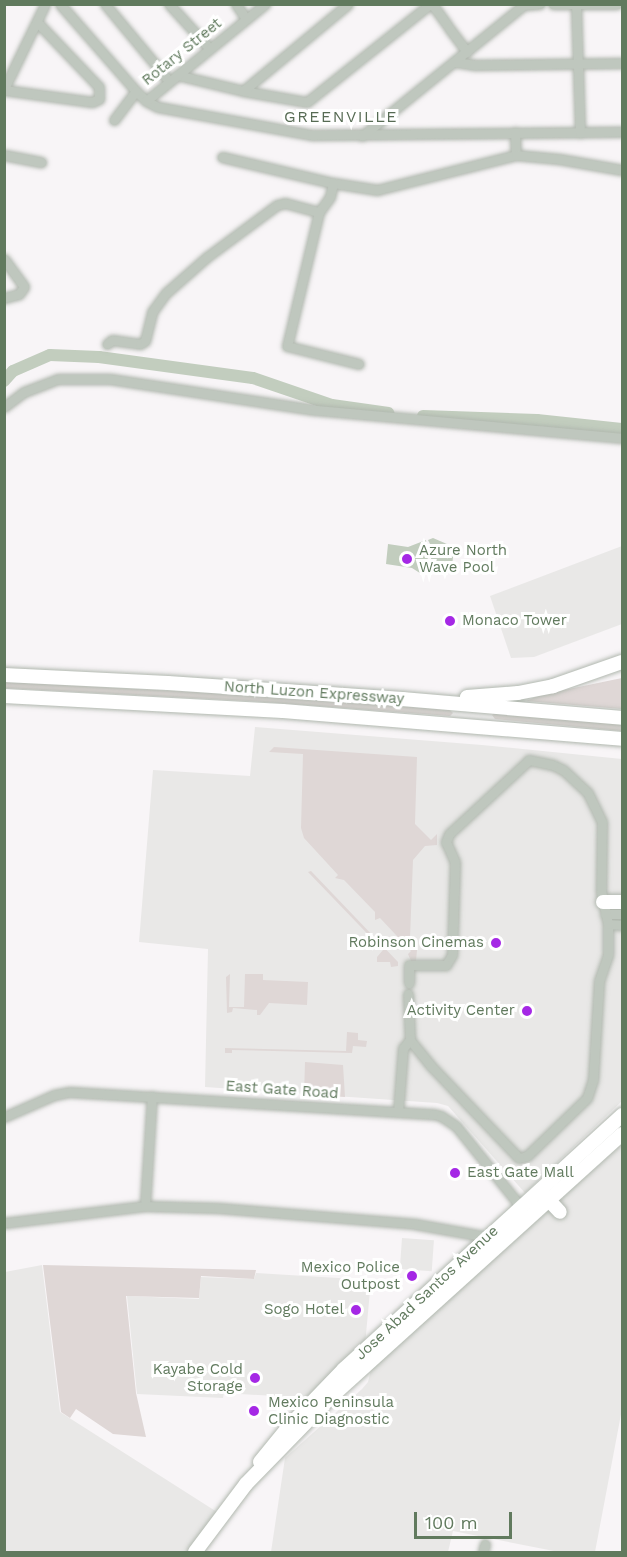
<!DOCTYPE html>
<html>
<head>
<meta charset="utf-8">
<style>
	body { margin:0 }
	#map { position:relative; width:627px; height:1557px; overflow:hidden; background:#f8f5f7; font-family:"Work Sans",sans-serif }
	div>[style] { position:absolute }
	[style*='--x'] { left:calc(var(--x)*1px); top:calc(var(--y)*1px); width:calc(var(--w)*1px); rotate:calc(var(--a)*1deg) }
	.built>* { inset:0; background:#e9e8e7; transform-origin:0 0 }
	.green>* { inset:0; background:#dfd7d6 }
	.water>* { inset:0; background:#c2cdbe }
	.river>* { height:12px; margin:-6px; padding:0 6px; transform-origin:6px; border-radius:6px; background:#c2cdbe }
	.roads { filter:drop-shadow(0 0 2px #b1b8af) drop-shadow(0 0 2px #b1b8af) }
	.minor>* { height:9px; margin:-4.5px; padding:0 4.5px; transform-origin:4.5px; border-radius:4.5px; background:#bfc7be }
	.highway>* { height:14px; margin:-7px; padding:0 7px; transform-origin:7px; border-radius:7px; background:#fff }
	.dots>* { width:16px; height:16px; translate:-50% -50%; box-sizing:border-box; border:3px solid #fff; border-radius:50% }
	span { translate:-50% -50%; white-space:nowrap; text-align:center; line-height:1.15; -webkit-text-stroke:6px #fff; paint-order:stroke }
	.street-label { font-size:15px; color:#617a5e }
	.poi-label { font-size:15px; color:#617a5e }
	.left { translate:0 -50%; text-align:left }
	.right { translate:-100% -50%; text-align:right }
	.neighbourhood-label { font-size:16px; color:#576b54; letter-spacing:1.5px }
	.frame { position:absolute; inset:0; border:6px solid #617a5e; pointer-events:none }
	.scale { position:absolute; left:414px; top:1512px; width:98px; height:27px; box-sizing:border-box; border:3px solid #617a5e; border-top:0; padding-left:8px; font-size:18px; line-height:21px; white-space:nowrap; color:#617a5e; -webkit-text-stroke:4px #fff; paint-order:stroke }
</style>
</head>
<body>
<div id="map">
	<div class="built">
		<i style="clip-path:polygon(622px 546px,622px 624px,534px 657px,511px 658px,490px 596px)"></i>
		<i style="clip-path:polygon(255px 727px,482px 745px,622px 759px,622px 1101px,525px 1193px,448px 1106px,437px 1103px,205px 1087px,208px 949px,139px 942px,153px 770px,250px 776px)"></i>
		<i style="clip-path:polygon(622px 1144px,622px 1409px,595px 1552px,559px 1552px,453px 1531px,448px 1552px,271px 1552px,285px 1458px,362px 1389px,368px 1382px,371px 1370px)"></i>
		<i style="left:402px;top:1238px;width:32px;height:31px;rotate:4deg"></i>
		<i style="clip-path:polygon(42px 1265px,60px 1412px,217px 1512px,189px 1552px,5px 1552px,5px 1272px)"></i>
		<i style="clip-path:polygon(256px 1273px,371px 1280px,365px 1345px,309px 1398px,224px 1393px,223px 1398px,137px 1394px,127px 1296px,199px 1299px,201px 1277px,254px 1279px)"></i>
	</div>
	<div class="green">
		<i style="clip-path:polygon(622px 678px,622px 709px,526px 701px,540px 695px)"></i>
		<i style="clip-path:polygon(5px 682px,249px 695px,450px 710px,453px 713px,450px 716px,249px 701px,5px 688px)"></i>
		<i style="clip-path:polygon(495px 713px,622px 724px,622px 731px,495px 719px,492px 715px)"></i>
		<i style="clip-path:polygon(274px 747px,417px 757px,415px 824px,431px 840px,437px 834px,437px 845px,425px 846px,413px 860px,410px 938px,417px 950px,416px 961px,411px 961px,408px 954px,411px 951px,380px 918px,375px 920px,375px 912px,344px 880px,335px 878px,338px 875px,304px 838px,301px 828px,303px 754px,269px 752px)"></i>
		<i style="clip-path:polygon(311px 871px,398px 962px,398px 966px,391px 967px,390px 962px,377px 962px,377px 957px,383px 950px,308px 872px)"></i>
		<i style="clip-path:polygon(230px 974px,229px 1007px,244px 1007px,245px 974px,263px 974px,263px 980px,308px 982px,307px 1005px,269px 1003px,260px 1015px,257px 1015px,257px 1010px,233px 1008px,232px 1012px,227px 1013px,226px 977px)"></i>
		<i style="clip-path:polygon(347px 1032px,358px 1033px,358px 1040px,367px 1041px,366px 1047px,353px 1046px,352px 1053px,232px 1050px,232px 1053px,225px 1053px,225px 1048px,346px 1051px)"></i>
		<i style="clip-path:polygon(305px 1062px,343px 1065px,345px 1097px,304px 1094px)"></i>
		<i style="clip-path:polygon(43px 1265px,256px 1270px,254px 1279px,201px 1276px,199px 1298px,126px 1296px,136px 1393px,146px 1437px,113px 1434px,76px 1409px,70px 1418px,61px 1412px)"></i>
	</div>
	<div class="water">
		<i style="clip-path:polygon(433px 538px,454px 547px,452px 567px,433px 573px,430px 571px,432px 548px,428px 540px)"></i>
		<i style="clip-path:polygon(426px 540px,428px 562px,423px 575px,412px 568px,386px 564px,388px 544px,408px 547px)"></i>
	</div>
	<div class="river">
		<i style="--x:4;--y:381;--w:13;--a:-48"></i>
		<i style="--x:13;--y:371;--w:40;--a:-23.4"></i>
		<i style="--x:50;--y:355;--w:49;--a:2.3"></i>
		<i style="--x:99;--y:357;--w:155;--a:7.8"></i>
		<i style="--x:253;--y:378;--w:83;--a:18.9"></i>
		<i style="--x:332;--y:405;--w:57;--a:8.1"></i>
		<i style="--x:423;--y:416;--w:114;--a:2"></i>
		<i style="--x:537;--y:420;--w:85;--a:6"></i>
	</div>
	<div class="roads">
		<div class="minor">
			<i style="--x:60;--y:4;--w:116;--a:48.9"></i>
			<i style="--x:136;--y:91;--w:14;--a:45"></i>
			<i style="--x:146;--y:101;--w:13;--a:27"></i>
			<i style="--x:158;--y:107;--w:157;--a:10.3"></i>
			<i style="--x:312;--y:135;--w:310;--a:-0.6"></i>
			<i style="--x:105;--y:4;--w:100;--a:50.3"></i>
			<i style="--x:169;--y:4;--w:59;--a:47.7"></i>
			<i style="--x:236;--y:4;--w:18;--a:56"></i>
			<i style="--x:432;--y:4;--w:26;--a:54"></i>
			<i style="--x:553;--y:4;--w:64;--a:0"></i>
			<i style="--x:576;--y:4;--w:129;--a:88.2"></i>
			<i style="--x:524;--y:5;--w:16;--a:-4"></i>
			<i style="--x:449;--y:28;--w:30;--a:53"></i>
			<i style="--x:456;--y:62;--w:18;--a:9"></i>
			<i style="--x:474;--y:65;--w:148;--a:-0.8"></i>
			<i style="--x:177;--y:75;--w:68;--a:13.6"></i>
			<i style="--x:243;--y:91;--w:65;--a:9.8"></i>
			<i style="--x:307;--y:102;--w:157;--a:-38.5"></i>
			<i style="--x:4;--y:89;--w:94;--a:-64.2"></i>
			<i style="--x:4;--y:90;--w:89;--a:7.8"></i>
			<i style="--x:92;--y:102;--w:8;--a:-23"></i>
			<i style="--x:99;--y:99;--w:12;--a:-90"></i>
			<i style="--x:99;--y:87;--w:88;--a:-133.6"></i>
			<i style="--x:243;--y:91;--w:136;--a:-39.6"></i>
			<i style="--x:146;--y:101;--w:154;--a:-39.2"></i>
			<i style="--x:114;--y:120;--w:36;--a:-53"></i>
			<i style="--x:515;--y:132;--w:23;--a:88"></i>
			<i style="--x:362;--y:136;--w:210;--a:-39"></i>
			<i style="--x:4;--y:155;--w:38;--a:11"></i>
			<i style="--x:222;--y:157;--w:114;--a:13.2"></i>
			<i style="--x:333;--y:183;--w:45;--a:9"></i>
			<i style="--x:377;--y:190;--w:143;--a:-14.1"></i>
			<i style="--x:516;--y:155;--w:43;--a:5.3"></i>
			<i style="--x:559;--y:159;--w:64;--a:9.9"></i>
			<i style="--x:333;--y:183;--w:14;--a:102"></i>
			<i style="--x:330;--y:197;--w:19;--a:126"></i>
			<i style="--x:319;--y:212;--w:138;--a:103.4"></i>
			<i style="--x:287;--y:346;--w:74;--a:14"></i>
			<i style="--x:4;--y:259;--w:34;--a:54"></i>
			<i style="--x:24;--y:287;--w:9;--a:126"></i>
			<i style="--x:19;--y:294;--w:16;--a:165"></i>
			<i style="--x:107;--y:344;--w:6;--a:-39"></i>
			<i style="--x:112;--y:340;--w:28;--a:8"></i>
			<i style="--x:140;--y:344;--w:6;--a:-31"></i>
			<i style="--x:145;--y:341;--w:30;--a:-76"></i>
			<i style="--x:152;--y:312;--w:24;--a:-54"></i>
			<i style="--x:166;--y:293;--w:55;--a:-41.3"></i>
			<i style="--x:207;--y:257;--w:87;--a:-36.6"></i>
			<i style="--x:277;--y:205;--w:8;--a:-14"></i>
			<i style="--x:285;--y:203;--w:35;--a:15"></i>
			<i style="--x:4;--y:407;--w:25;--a:-37"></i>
			<i style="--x:24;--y:392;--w:36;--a:-21"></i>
			<i style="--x:58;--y:379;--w:52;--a:0"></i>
			<i style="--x:110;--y:379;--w:207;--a:8.6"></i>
			<i style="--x:315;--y:410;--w:308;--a:5.2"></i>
			<i style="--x:605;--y:914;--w:17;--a:0"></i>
			<i style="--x:608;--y:924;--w:14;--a:4"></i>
			<i style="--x:408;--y:994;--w:46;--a:87.5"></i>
			<i style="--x:410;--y:1040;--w:33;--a:51"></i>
			<i style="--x:431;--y:1066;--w:127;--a:46.3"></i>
			<i style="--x:519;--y:1158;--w:8;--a:-14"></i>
			<i style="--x:527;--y:1156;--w:83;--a:-44"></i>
			<i style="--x:587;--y:1098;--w:19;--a:-72"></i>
			<i style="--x:593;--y:1080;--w:99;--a:-86.5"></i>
			<i style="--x:599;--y:981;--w:28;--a:-71"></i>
			<i style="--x:608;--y:955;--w:31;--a:-90"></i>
			<i style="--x:608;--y:924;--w:33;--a:-102"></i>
			<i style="--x:601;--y:892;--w:70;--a:-89.2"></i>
			<i style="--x:602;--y:822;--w:32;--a:-116"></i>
			<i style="--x:588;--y:793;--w:34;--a:-137"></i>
			<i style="--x:563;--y:770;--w:11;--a:-153"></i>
			<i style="--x:553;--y:765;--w:25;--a:-168"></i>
			<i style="--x:529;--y:760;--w:109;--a:137.2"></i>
			<i style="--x:449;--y:834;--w:9;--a:111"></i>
			<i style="--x:446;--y:842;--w:22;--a:66"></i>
			<i style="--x:455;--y:862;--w:93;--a:91.8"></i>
			<i style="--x:452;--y:955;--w:12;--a:121"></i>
			<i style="--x:446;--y:965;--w:37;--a:180"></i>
			<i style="--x:409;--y:965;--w:18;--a:90"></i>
			<i style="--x:398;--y:1112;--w:64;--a:-85.5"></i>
			<i style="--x:403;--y:1048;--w:11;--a:-49"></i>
			<i style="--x:4;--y:1117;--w:55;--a:-23.7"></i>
			<i style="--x:54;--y:1095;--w:16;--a:-11"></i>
			<i style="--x:70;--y:1092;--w:364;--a:3.5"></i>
			<i style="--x:433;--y:1114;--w:8;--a:14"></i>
			<i style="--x:441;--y:1116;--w:18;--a:34"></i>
			<i style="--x:456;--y:1126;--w:104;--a:51.3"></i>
			<i style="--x:145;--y:1206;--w:110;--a:-86.4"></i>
			<i style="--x:4;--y:1223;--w:142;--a:-6.9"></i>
			<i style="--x:145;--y:1206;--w:73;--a:1.6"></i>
			<i style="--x:218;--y:1208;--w:198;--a:4.6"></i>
			<i style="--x:415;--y:1224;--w:74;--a:10.1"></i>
			<i style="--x:483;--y:1552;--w:8;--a:-76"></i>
		</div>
		<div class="highway">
			<i style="--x:4;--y:675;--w:164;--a:2.8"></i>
			<i style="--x:168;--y:683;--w:235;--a:3.9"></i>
			<i style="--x:402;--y:699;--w:221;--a:4.9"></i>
			<i style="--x:4;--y:696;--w:279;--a:3.1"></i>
			<i style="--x:283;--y:711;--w:340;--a:4.7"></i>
			<i style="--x:467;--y:697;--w:51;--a:-4.5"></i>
			<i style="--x:518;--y:693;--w:36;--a:-11"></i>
			<i style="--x:553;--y:686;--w:73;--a:-19.2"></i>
			<i style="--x:603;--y:902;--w:19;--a:0"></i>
			<i style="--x:544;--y:1195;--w:23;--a:47"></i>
			<i style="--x:260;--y:1462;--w:49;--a:-50.8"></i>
			<i style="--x:291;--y:1424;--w:76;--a:-46.1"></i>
			<i style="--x:344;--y:1369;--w:377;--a:-42.4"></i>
			<i style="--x:195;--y:1552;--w:85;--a:-53.1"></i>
			<i style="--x:246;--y:1484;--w:123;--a:-45.7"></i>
			<i style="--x:332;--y:1396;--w:391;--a:-42.1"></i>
		</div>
	</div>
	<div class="dots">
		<i style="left:407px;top:559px;background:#a528e5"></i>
		<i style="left:450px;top:621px;background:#a528e5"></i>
		<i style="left:496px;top:943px;background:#a528e5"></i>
		<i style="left:527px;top:1011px;background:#a528e5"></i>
		<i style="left:455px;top:1173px;background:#a528e5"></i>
		<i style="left:412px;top:1276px;background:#a528e5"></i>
		<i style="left:356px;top:1310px;background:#a528e5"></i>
		<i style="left:255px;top:1378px;background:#a528e5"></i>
		<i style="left:254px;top:1411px;background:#a528e5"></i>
	</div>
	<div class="street-label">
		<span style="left:182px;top:52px;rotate:-39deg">Rotary Street</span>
		<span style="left:314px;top:693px;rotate:4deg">North Luzon Expressway</span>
		<span style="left:282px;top:1090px;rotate:4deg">East Gate Road</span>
		<span style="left:427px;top:1293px;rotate:-43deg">Jose Abad Santos Avenue</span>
	</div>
	<div class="poi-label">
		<span class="left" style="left:419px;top:559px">Azure North<br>Wave Pool</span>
		<span class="left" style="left:462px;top:621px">Monaco Tower</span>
		<span class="right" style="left:484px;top:943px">Robinson Cinemas</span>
		<span class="right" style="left:515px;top:1011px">Activity Center</span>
		<span class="left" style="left:467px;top:1173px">East Gate Mall</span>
		<span class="right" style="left:400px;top:1276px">Mexico Police<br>Outpost</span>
		<span class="right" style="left:344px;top:1310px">Sogo Hotel</span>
		<span class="right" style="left:243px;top:1378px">Kayabe Cold<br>Storage</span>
		<span class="left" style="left:268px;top:1411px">Mexico Peninsula<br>Clinic Diagnostic</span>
	</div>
	<div class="neighbourhood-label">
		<span style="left:341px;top:117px">GREENVILLE</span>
	</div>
	<div class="frame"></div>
	<div class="scale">100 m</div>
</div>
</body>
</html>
